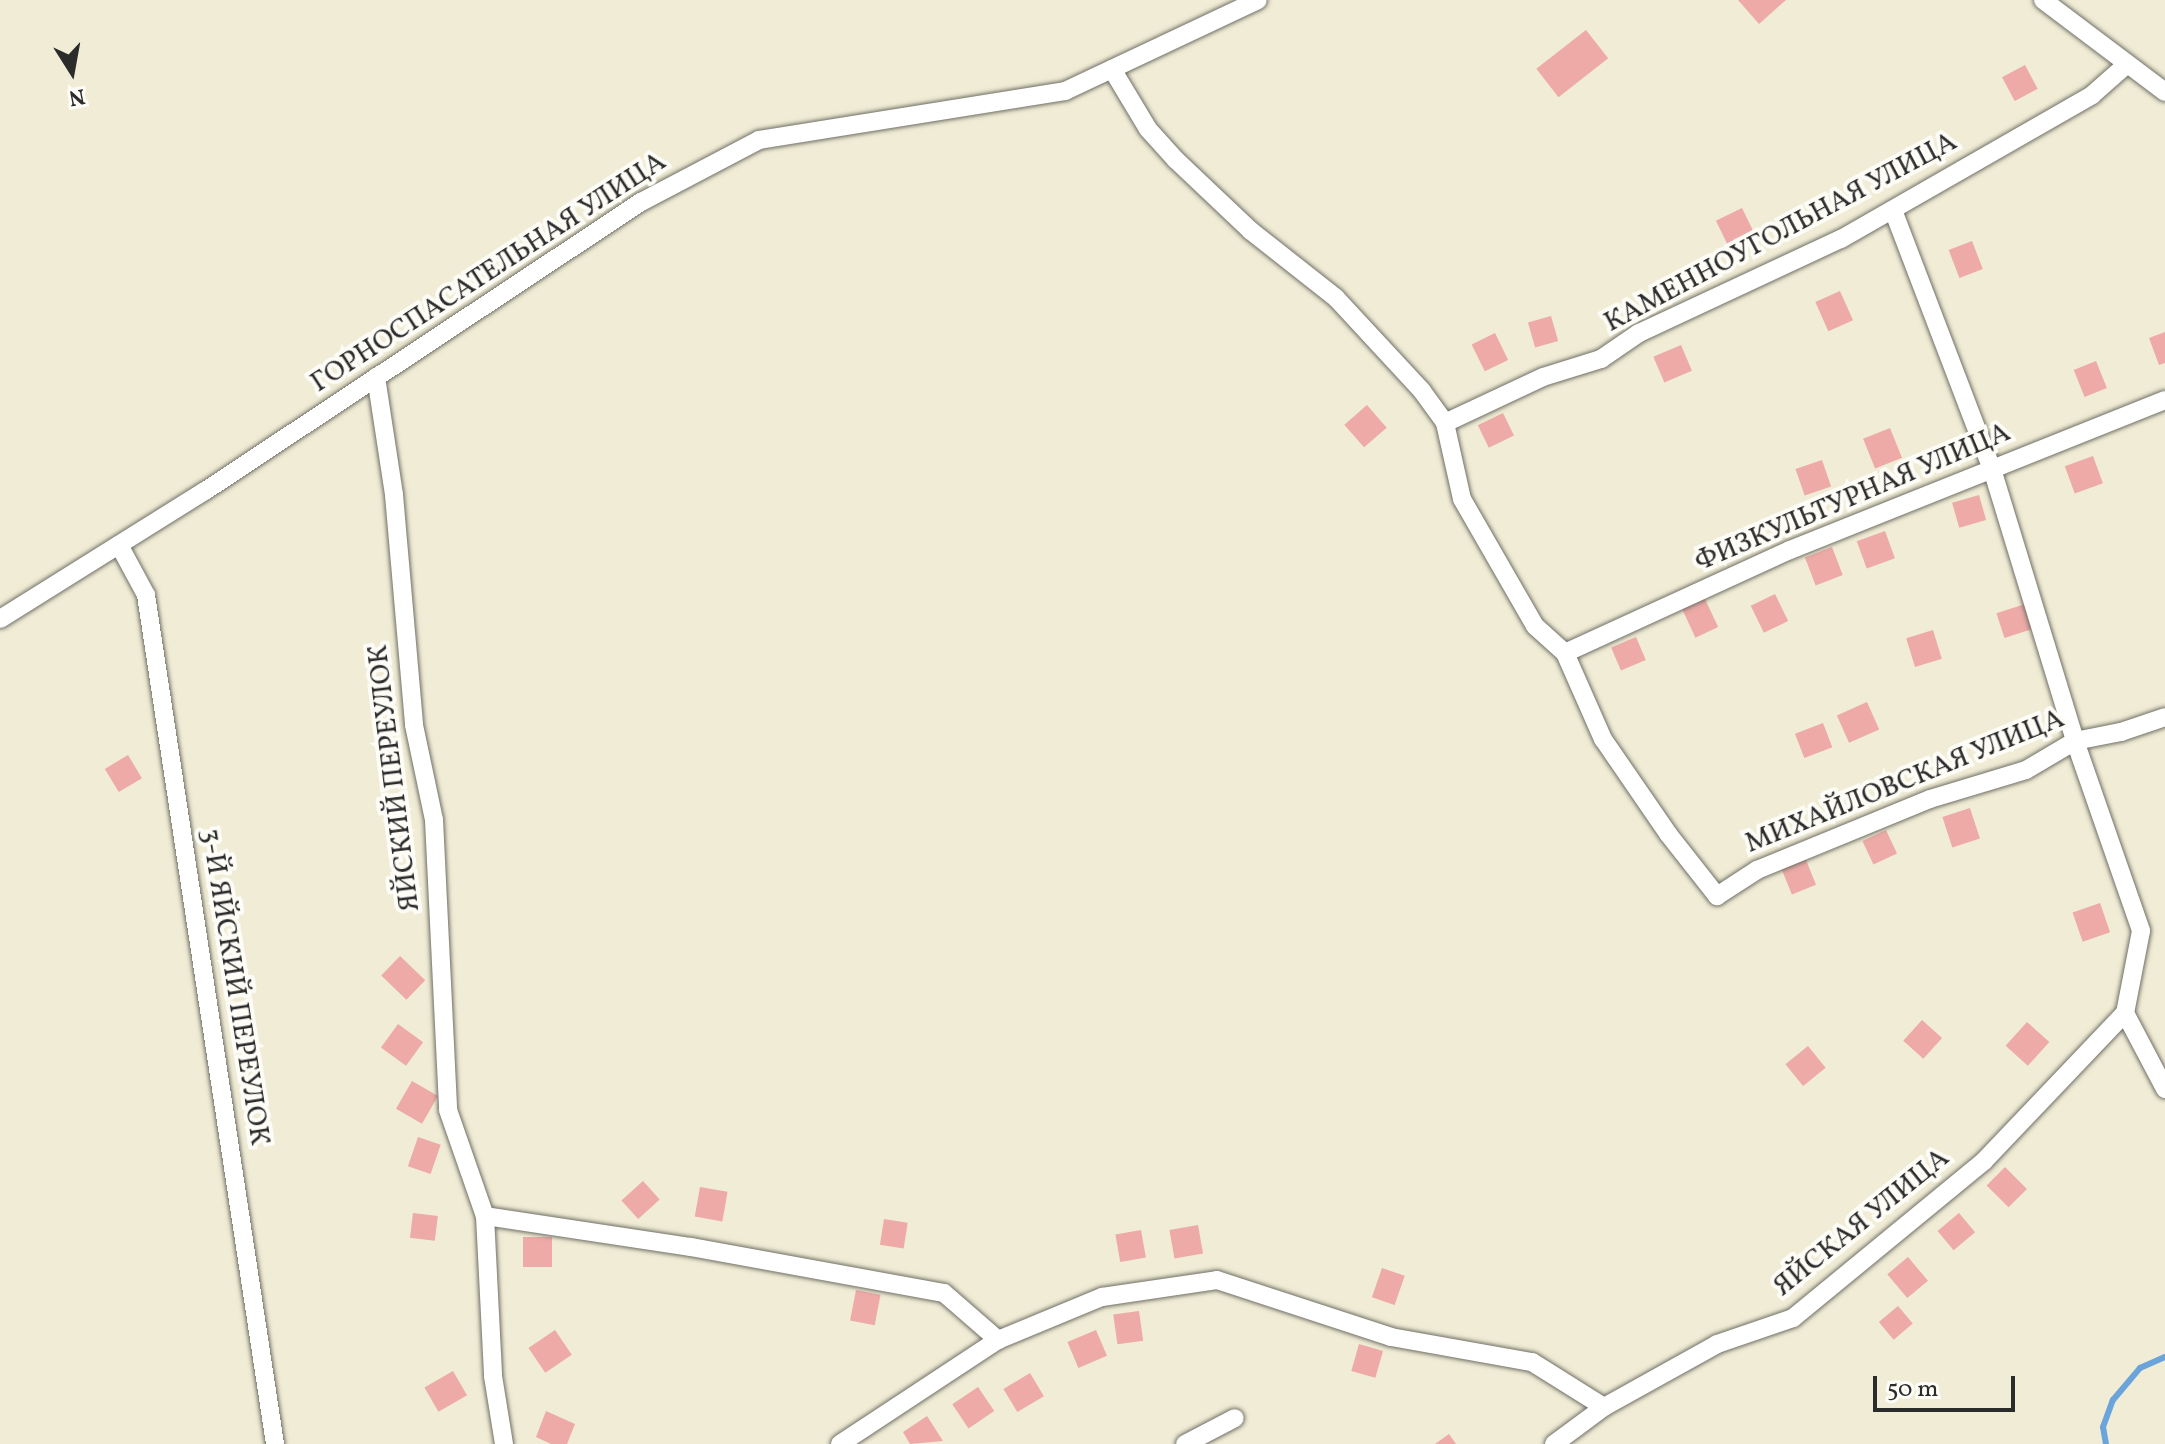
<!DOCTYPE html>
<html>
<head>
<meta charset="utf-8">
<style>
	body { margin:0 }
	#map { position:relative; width:2165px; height:1444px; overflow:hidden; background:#f0ecd5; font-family:Vollkorn,serif }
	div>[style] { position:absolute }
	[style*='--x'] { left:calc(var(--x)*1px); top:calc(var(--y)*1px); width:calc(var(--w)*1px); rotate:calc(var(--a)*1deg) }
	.stream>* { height:6px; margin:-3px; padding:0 3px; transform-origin:3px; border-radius:3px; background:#6aa4da }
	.building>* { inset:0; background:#edaaa7; transform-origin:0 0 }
	.roads { filter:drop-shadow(0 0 2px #706f66) drop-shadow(0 0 2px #706f66) }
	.minor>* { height:18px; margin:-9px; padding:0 9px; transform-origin:9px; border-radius:9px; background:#fff }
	span { translate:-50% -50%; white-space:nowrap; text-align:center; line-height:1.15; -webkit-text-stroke:8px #fdfcf7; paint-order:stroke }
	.street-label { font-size:28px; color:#2b2b2b }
	.north { position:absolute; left:32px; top:32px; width:80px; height:80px; -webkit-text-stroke:6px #fdfcf7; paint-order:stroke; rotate:169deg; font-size:22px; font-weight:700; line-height:32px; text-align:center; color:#2b2b2b }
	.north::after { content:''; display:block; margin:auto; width:28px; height:36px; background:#2b2b2b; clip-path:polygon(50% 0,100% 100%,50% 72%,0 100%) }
	.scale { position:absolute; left:1873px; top:1376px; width:142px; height:36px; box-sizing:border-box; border:4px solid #2b2b2b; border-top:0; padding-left:10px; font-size:24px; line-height:28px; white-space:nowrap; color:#2b2b2b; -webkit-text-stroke:6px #fdfcf7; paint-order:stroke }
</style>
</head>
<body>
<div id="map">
	<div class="stream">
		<i style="--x:2106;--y:1444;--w:17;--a:-100"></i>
		<i style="--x:2103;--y:1427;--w:29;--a:-70"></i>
		<i style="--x:2113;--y:1400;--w:42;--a:-49.8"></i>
		<i style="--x:2140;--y:1368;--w:27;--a:-24"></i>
	</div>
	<div class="building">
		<i style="clip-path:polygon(1738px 0,1786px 0,1759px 24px)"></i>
		<i style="left:1586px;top:30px;width:36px;height:63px;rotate:52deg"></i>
		<i style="left:2025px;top:65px;width:27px;height:26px;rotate:62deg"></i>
		<i style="left:1742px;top:208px;width:30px;height:29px;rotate:64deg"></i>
		<i style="left:1972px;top:241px;width:30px;height:25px;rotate:69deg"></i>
		<i style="left:1840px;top:291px;width:32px;height:27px;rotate:66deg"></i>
		<i style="left:1551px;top:316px;width:26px;height:24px;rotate:74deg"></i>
		<i style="clip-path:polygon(2165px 332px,2165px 363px,2159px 365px,2149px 338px)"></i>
		<i style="left:1495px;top:333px;width:30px;height:26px;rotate:64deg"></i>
		<i style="left:1681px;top:345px;width:28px;height:30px;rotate:67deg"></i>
		<i style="left:2096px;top:361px;width:29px;height:24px;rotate:68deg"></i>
		<i style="left:1367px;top:405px;width:30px;height:30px;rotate:49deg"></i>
		<i style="left:1503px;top:413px;width:25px;height:28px;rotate:64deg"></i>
		<i style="left:1890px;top:428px;width:32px;height:29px;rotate:68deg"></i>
		<i style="left:2093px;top:456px;width:29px;height:30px;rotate:70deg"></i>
		<i style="left:1822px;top:460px;width:28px;height:28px;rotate:71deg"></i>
		<i style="left:1979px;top:495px;width:26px;height:28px;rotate:74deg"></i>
		<i style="left:1885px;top:531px;width:29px;height:30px;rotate:70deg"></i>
		<i style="left:1832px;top:547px;width:30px;height:29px;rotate:69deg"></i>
		<i style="left:1775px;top:594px;width:30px;height:27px;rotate:64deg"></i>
		<i style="left:1705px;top:599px;width:31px;height:25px;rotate:65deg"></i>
		<i style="left:2025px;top:604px;width:26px;height:30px;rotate:72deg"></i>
		<i style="left:1933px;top:630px;width:30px;height:28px;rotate:73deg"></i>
		<i style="left:1636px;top:637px;width:25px;height:27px;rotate:67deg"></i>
		<i style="left:1867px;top:702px;width:30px;height:33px;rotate:66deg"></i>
		<i style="left:1823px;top:723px;width:26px;height:30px;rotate:69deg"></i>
		<i style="left:128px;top:755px;width:27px;height:27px;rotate:59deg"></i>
		<i style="left:1970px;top:808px;width:32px;height:29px;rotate:72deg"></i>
		<i style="left:1886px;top:830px;width:26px;height:26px;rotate:65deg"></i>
		<i style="left:1804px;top:855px;width:32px;height:26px;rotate:68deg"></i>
		<i style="left:2100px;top:903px;width:31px;height:29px;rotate:71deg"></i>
		<i style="left:400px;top:956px;width:35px;height:27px;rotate:44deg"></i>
		<i style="left:1922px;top:1020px;width:27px;height:28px;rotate:42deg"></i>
		<i style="left:2027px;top:1022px;width:30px;height:32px;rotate:42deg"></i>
		<i style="left:398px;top:1024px;width:31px;height:29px;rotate:36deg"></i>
		<i style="left:1808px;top:1046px;width:28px;height:29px;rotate:51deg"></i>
		<i style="left:412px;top:1081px;width:30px;height:32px;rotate:30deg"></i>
		<i style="left:418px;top:1137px;width:24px;height:31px;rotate:19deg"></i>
		<i style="left:2005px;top:1167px;width:31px;height:26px;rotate:45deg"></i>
		<i style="left:643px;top:1181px;width:25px;height:29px;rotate:48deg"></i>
		<i style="left:700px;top:1187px;width:28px;height:30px;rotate:10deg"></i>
		<i style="left:413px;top:1213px;width:25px;height:25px;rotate:7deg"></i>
		<i style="left:1959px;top:1213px;width:25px;height:28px;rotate:50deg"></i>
		<i style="left:884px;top:1219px;width:24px;height:26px;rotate:9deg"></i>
		<i style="left:1198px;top:1225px;width:29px;height:29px;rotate:80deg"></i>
		<i style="left:1141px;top:1230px;width:28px;height:26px;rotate:80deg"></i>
		<i style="left:523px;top:1237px;width:29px;height:30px"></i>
		<i style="left:1908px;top:1257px;width:31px;height:27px;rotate:50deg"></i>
		<i style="left:1382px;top:1268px;width:24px;height:31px;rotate:19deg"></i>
		<i style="left:856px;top:1290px;width:25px;height:31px;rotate:11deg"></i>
		<i style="left:1898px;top:1306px;width:23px;height:25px;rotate:50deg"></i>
		<i style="left:1139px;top:1311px;width:30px;height:26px;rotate:82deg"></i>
		<i style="left:555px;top:1330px;width:30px;height:32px;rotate:56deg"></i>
		<i style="left:1096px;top:1330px;width:28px;height:31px;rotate:67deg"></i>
		<i style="left:1359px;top:1344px;width:25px;height:28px;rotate:16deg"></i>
		<i style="left:453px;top:1371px;width:28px;height:33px;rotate:60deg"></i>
		<i style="left:1030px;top:1373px;width:27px;height:31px;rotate:59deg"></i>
		<i style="left:978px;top:1387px;width:29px;height:31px;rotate:56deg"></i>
		<i style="clip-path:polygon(546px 1411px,575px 1424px,567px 1444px,551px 1444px,536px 1437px)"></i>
		<i style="clip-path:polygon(927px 1416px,943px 1441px,910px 1444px,903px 1432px)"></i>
		<i style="clip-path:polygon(1449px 1434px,1456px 1444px,1435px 1444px)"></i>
	</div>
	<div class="roads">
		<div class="minor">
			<i style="--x:2043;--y:0;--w:153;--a:37"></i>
			<i style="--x:1112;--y:69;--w:70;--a:59"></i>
			<i style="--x:1148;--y:129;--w:42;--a:47.9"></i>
			<i style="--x:1176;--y:160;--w:103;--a:43.4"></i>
			<i style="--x:1251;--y:231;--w:108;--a:38.2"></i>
			<i style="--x:1336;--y:298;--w:127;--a:47.2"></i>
			<i style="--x:1422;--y:391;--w:39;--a:54"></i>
			<i style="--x:1445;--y:423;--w:78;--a:77.4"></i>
			<i style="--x:1462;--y:499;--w:146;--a:60.1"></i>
			<i style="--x:1535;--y:626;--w:40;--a:42"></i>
			<i style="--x:1565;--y:653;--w:94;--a:66.2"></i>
			<i style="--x:1603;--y:739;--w:116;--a:55.5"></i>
			<i style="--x:1669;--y:835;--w:78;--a:51.8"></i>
			<i style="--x:1717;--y:896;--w:48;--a:-33"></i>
			<i style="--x:1757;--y:870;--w:187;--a:-22.3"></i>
			<i style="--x:1930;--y:799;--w:100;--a:-16.8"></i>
			<i style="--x:2026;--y:770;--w:57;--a:-30.6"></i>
			<i style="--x:2075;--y:741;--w:47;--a:-11.1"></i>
			<i style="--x:2121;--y:732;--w:46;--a:-18.8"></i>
			<i style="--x:1893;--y:210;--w:277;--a:69.1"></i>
			<i style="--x:1992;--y:469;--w:284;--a:73"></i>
			<i style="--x:2075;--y:741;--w:201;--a:70.8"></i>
			<i style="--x:2141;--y:931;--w:84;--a:101"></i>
			<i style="--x:2125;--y:1013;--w:86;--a:62.2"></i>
			<i style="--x:376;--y:377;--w:119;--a:81.3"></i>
			<i style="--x:394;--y:495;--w:231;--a:85"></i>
			<i style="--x:414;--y:725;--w:97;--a:78.1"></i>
			<i style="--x:434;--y:820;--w:290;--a:87.2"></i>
			<i style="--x:448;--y:1110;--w:112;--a:70.8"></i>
			<i style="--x:485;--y:1216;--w:208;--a:8.6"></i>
			<i style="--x:691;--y:1247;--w:257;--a:10.3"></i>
			<i style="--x:944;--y:1293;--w:72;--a:41"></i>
			<i style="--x:1445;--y:423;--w:108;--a:-25.1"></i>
			<i style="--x:1543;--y:377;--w:61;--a:-17.2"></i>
			<i style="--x:1601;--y:359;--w:46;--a:-34.4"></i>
			<i style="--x:1639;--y:333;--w:223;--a:-25"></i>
			<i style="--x:1841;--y:239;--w:289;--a:-29.8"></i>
			<i style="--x:2092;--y:95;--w:47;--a:-41.5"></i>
			<i style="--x:119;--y:545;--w:57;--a:61.6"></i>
			<i style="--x:146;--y:595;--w:859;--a:81.36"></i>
			<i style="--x:0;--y:619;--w:242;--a:-32"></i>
			<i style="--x:205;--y:491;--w:523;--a:-33.54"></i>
			<i style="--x:641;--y:202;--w:133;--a:-27.7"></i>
			<i style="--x:759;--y:140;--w:310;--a:-9.1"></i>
			<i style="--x:1065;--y:91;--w:213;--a:-25.2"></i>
			<i style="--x:1565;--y:653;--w:247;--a:-24.6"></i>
			<i style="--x:1790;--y:550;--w:404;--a:-21.8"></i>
			<i style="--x:485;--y:1216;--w:160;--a:87.1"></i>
			<i style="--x:493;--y:1376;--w:69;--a:80.8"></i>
			<i style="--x:840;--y:1444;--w:189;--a:-33.4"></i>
			<i style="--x:998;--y:1340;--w:113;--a:-22.5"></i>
			<i style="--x:1102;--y:1297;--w:116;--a:-8.4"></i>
			<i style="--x:1217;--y:1280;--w:183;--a:18.1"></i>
			<i style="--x:1391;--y:1337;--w:143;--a:10.1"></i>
			<i style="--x:1532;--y:1362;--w:85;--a:32"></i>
			<i style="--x:1185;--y:1444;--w:56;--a:-27.5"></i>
			<i style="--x:1554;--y:1444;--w:62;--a:-36.5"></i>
			<i style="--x:1604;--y:1407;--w:129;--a:-29.1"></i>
			<i style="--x:1717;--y:1344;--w:80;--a:-18.9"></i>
			<i style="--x:1793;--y:1318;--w:247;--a:-39.4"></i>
			<i style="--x:1984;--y:1161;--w:204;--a:-46.4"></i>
		</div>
	</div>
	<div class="street-label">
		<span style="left:1781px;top:233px;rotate:-28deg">КАМЕННОУГОЛЬНАЯ УЛИЦА</span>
		<span style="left:489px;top:273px;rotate:-33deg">ГОРНОСПАСАТЕЛЬНАЯ УЛИЦА</span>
		<span style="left:1853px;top:498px;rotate:-23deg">ФИЗКУЛЬТУРНАЯ УЛИЦА</span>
		<span style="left:395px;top:778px;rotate:-97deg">ЯЙСКИЙ ПЕРЕУЛОК</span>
		<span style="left:1905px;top:782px;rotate:-22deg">МИХАЙЛОВСКАЯ УЛИЦА</span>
		<span style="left:234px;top:987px;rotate:81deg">3-Й ЯЙСКИЙ ПЕРЕУЛОК</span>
		<span style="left:1862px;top:1223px;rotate:-39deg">ЯЙСКАЯ УЛИЦА</span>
	</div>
	<div class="north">N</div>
	<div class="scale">50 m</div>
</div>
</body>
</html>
